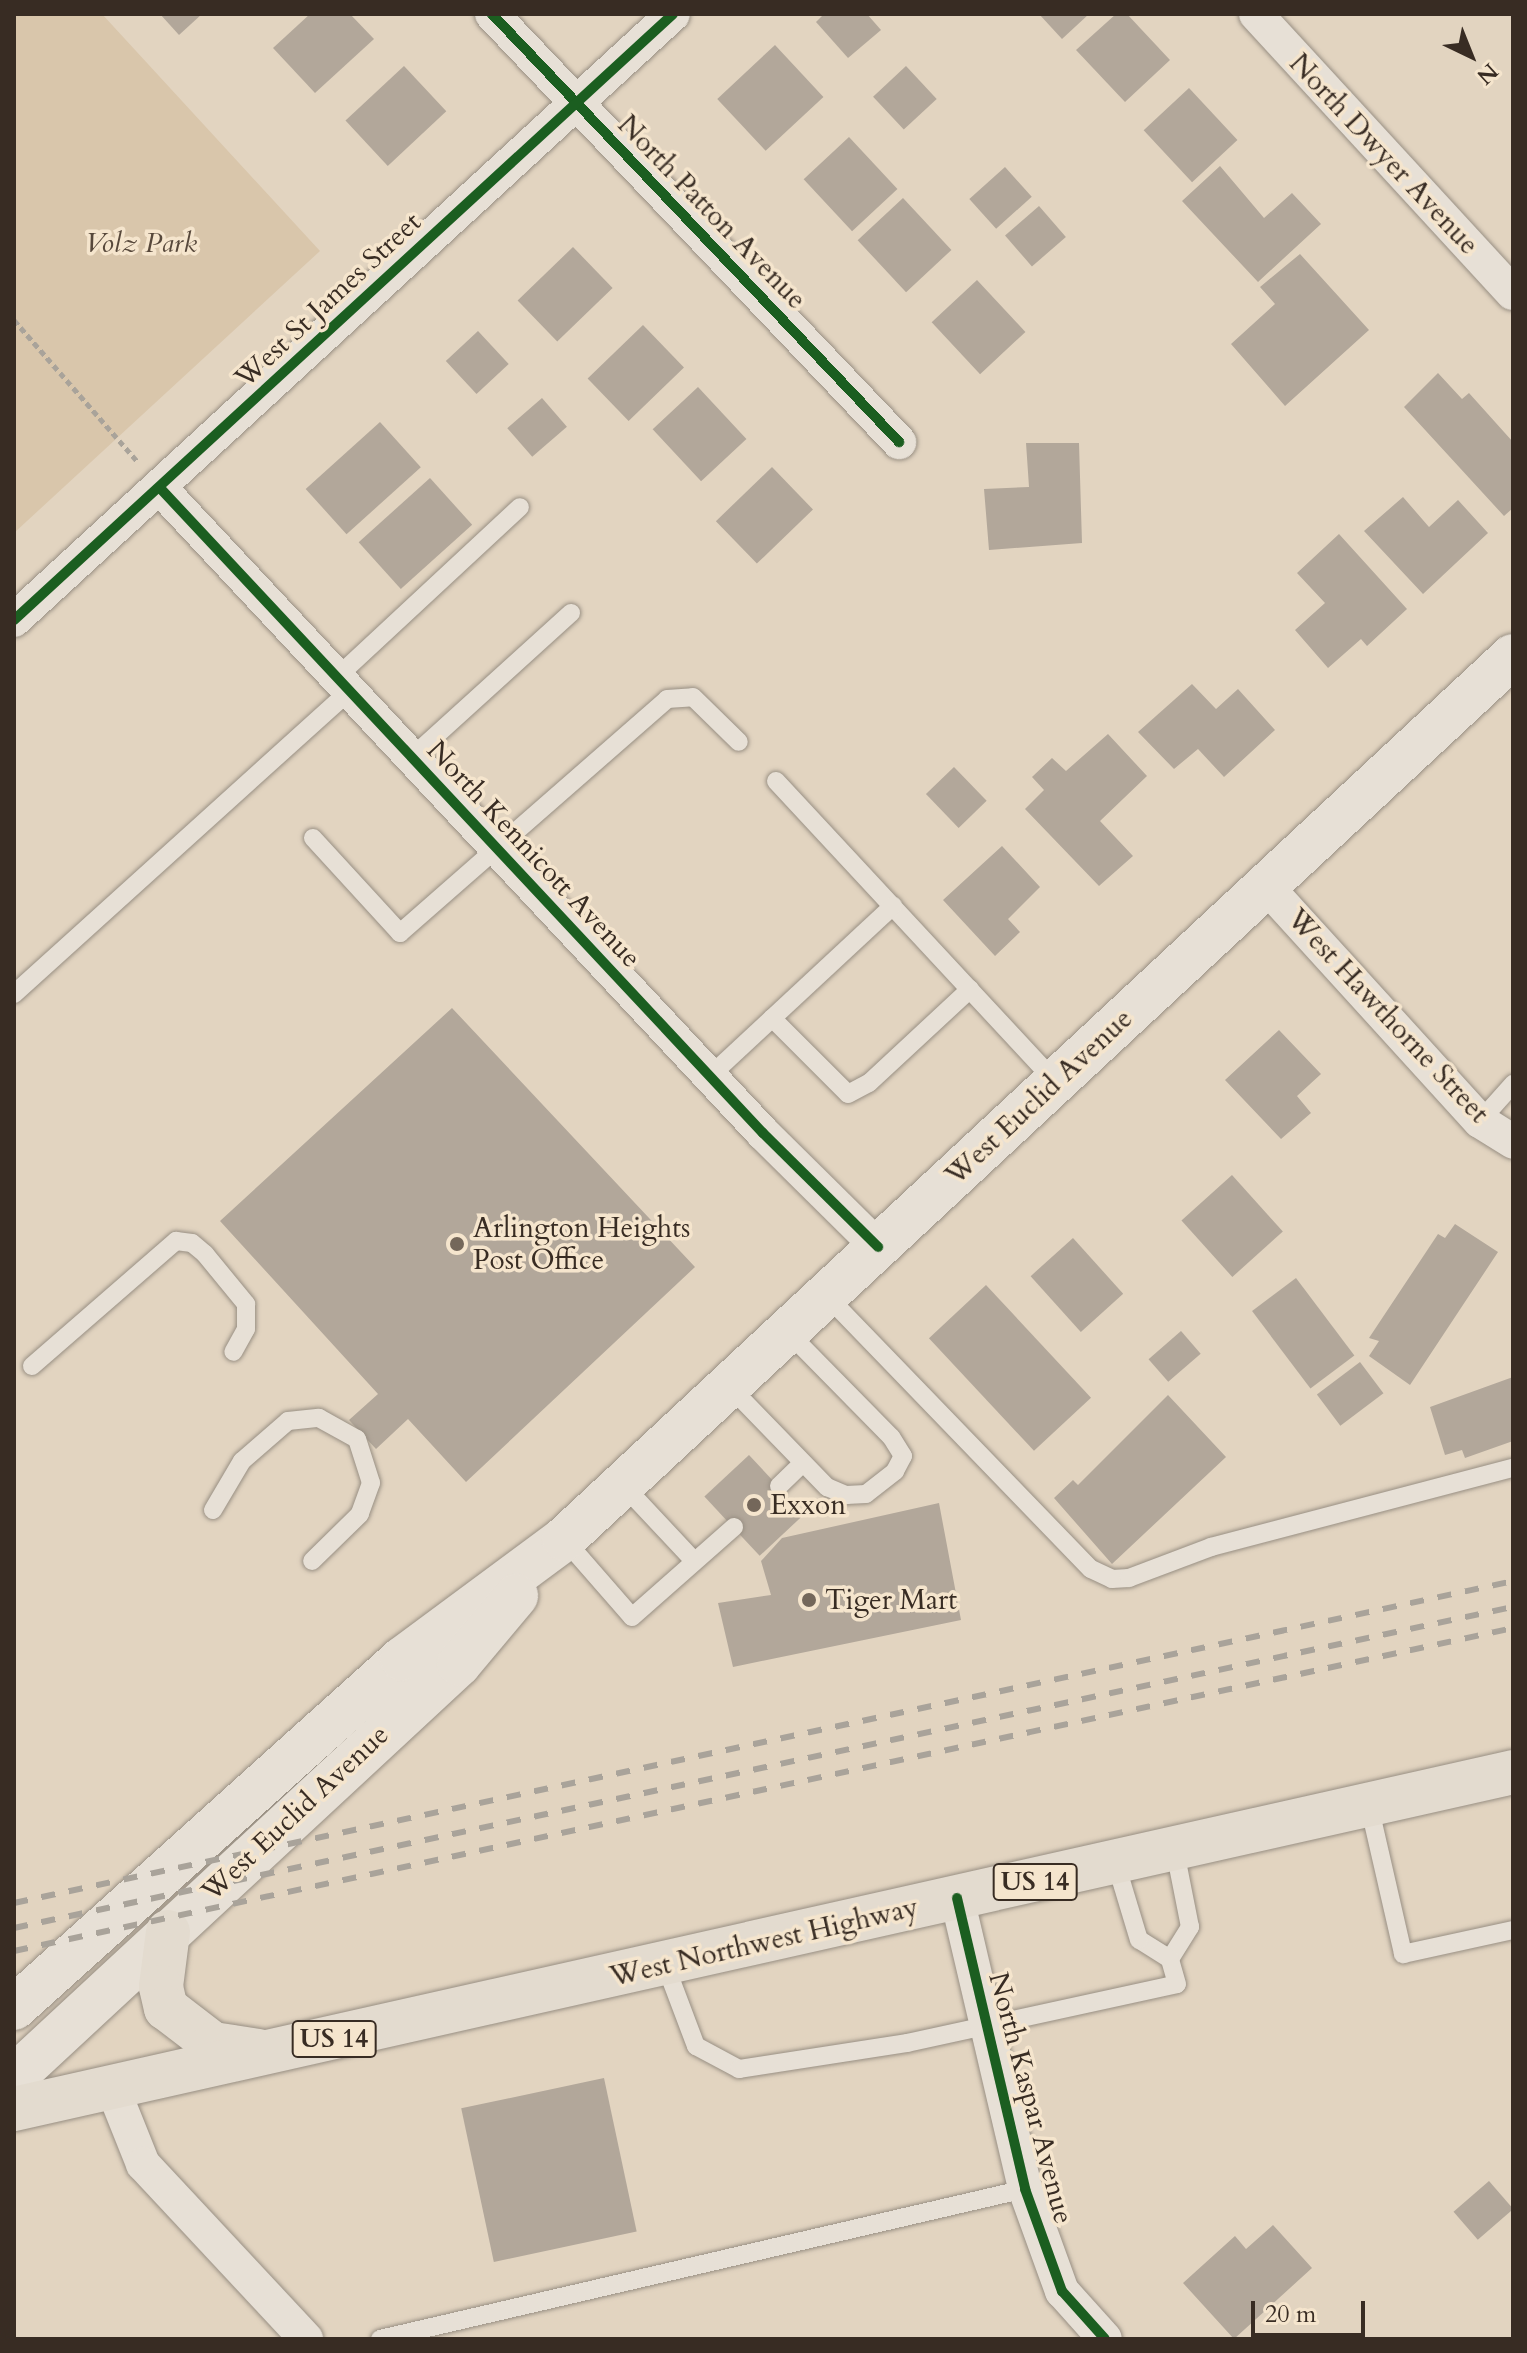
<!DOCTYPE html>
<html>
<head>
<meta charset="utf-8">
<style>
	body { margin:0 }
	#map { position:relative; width:1527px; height:2353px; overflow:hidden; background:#e2d4c0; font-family:Cardo,serif }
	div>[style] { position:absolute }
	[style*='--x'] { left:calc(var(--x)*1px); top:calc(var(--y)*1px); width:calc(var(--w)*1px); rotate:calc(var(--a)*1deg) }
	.green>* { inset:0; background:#d9c6ab }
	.building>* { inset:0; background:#b2a79a; transform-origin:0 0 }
	.path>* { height:5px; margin-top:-2.5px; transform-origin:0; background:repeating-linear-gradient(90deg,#a9a39a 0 6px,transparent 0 10px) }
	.roads { filter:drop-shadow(0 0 2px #988f83) drop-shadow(0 0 2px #988f83) }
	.lane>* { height:18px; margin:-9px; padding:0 9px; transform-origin:9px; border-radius:9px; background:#e7e0d6 }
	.street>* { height:34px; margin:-17px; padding:0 17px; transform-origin:17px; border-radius:17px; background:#e7e0d6 }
	.secondary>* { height:44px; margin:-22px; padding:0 22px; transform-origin:22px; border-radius:22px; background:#e7e0d6 }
	.primary>* { height:44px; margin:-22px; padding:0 22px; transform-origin:22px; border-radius:22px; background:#e3dbcf }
	.rail>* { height:6px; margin-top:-3px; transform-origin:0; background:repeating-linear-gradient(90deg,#a9a39a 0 14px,transparent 0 28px) }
	.cycleway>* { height:10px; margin:-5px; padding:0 5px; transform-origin:5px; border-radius:5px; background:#1b5e20 }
	.dots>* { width:22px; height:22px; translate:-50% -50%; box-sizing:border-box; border:4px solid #f5e5cd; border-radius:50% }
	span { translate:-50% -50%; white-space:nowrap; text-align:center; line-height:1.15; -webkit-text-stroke:7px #f5e5cd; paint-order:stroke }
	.shield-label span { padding:2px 6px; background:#f5e5cd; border:2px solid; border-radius:6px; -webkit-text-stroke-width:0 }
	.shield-label { font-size:26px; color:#382c23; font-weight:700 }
	.street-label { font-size:28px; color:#382c23 }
	.park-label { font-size:28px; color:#57483b; font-style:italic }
	.poi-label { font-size:28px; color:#382c23 }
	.left { translate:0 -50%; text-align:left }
	.frame { position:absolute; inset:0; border:16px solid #382c23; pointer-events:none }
	.north { position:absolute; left:1431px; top:16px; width:80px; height:80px; -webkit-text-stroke:6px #f5e5cd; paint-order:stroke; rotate:137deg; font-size:22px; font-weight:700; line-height:32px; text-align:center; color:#382c23 }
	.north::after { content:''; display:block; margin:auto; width:28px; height:36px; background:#382c23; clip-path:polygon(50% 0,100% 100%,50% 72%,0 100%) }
	.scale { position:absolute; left:1251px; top:2301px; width:114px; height:36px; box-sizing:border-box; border:4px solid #382c23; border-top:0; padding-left:10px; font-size:24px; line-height:28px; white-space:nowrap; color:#382c23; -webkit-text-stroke:6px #f5e5cd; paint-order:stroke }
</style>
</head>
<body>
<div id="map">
	<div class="green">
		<i style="clip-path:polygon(14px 14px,102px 14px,320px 251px,14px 533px)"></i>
	</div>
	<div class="building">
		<i style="clip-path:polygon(160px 14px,202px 14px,179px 35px)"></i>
		<i style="clip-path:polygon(310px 14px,350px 14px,374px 39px,315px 93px,273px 48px)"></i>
		<i style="clip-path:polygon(824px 14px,867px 14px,881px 30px,848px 58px,816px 22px)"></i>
		<i style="clip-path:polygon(1039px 14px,1089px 14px,1062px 39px)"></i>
		<i style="clip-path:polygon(1116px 14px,1127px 14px,1170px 60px,1125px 102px,1076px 50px)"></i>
		<i style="left:775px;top:45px;width:71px;height:79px;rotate:47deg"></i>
		<i style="left:404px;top:66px;width:62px;height:80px;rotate:47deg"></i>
		<i style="left:906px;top:66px;width:45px;height:45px;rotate:47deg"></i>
		<i style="left:1189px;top:88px;width:71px;height:62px;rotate:47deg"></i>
		<i style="left:849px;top:137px;width:71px;height:62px;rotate:47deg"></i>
		<i style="clip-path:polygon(1220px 166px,1264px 218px,1292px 193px,1321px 224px,1258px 282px,1182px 201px)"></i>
		<i style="left:1005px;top:167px;width:40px;height:48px;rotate:48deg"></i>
		<i style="left:903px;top:198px;width:71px;height:62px;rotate:47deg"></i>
		<i style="left:1039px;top:206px;width:41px;height:45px;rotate:49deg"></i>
		<i style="left:573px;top:247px;width:57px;height:77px;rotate:46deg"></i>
		<i style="clip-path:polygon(1300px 254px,1369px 330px,1285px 406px,1231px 344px,1275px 304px,1260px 287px)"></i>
		<i style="left:977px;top:280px;width:71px;height:62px;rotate:47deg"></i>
		<i style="left:643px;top:325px;width:59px;height:77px;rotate:46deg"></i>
		<i style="left:478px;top:331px;width:45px;height:44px;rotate:47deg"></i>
		<i style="clip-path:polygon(1438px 373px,1462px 399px,1469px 393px,1513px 442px,1513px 508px,1504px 516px,1404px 407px)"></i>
		<i style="left:698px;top:387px;width:71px;height:62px;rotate:47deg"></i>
		<i style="left:542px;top:398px;width:38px;height:46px;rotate:49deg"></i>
		<i style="left:380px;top:422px;width:61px;height:100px;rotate:48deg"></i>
		<i style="clip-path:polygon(1026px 443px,1079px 443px,1082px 543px,989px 550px,984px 489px,1029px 487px)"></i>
		<i style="left:772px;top:467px;width:59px;height:78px;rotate:46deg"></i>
		<i style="left:430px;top:478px;width:63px;height:96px;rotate:48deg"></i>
		<i style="clip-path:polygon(1403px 497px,1429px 527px,1458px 500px,1488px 533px,1423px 594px,1364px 531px)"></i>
		<i style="clip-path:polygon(1339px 534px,1407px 609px,1367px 646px,1361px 639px,1328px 668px,1295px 630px,1325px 603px,1297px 573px)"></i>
		<i style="clip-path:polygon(1192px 684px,1216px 709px,1238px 689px,1275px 730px,1224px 777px,1198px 749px,1174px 769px,1138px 732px)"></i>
		<i style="clip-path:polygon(1108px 734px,1147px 776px,1100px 821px,1133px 856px,1099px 886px,1025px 809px,1044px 790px,1032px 777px,1052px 758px,1066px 771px)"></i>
		<i style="left:954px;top:767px;width:47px;height:39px;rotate:46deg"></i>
		<i style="clip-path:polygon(1002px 846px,1040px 887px,1008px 919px,1020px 932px,995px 956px,943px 900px)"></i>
		<i style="clip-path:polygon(452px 1008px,695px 1267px,466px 1482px,408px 1419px,376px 1449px,349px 1420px,378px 1394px,220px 1221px)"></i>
		<i style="clip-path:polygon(1279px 1030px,1321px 1074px,1297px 1096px,1311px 1113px,1281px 1139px,1225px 1080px)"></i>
		<i style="left:1232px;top:1175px;width:76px;height:68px;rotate:48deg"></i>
		<i style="clip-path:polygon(1455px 1224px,1498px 1252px,1410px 1385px,1369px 1356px,1379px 1341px,1369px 1338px,1438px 1234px,1445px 1238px)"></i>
		<i style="left:1073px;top:1238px;width:75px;height:57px;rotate:48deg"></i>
		<i style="left:1296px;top:1278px;width:97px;height:55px;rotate:53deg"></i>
		<i style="left:986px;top:1285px;width:154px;height:78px;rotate:47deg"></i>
		<i style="left:1181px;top:1331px;width:30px;height:43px;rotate:49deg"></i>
		<i style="left:1360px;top:1362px;width:39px;height:54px;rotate:53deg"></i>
		<i style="clip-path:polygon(1513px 1377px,1513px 1441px,1465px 1458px,1462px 1450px,1445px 1455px,1430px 1407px)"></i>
		<i style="clip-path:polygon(1168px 1395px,1226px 1457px,1112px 1564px,1054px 1498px,1073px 1480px,1078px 1485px)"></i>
		<i style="left:749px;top:1455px;width:81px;height:61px;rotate:47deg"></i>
		<i style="clip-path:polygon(939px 1503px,961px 1620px,733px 1667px,718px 1603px,771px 1595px,761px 1561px,782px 1538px)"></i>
		<i style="left:604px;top:2078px;width:157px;height:146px;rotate:78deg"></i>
		<i style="left:1489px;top:2181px;width:37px;height:47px;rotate:49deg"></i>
		<i style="clip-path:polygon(1273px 2225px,1312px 2268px,1234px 2339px,1183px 2283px,1235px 2236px,1246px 2249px)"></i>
	</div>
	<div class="path">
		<i style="--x:14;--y:320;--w:187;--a:48.9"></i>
	</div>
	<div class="roads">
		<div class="lane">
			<i style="--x:336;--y:678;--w:251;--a:-42.9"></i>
			<i style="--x:411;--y:758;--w:216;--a:-42.2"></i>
			<i style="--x:776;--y:781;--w:411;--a:47.1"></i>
			<i style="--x:313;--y:838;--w:129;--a:47.5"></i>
			<i style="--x:400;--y:933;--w:355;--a:-41.2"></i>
			<i style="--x:667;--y:699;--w:26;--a:-4"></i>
			<i style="--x:693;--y:697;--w:64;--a:44.4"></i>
			<i style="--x:14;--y:994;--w:452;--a:-42.1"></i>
			<i style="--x:772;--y:1018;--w:107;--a:45"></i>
			<i style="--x:848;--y:1094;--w:24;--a:-28"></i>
			<i style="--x:869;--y:1083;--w:138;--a:-42.9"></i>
			<i style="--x:710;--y:1076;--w:250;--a:-42.9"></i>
			<i style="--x:1480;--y:1121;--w:50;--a:-48.3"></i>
			<i style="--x:826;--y:1295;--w:381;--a:46"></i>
			<i style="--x:1091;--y:1569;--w:23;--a:25"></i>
			<i style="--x:1112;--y:1579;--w:17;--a:-3"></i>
			<i style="--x:1129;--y:1578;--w:88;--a:-20.7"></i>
			<i style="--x:1211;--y:1547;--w:312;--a:-14.7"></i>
			<i style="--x:32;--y:1366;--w:191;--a:-41"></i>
			<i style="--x:176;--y:1241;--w:16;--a:7"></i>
			<i style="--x:192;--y:1243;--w:17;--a:40"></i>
			<i style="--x:205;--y:1254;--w:65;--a:50.6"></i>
			<i style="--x:246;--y:1304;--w:25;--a:90"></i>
			<i style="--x:246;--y:1329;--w:26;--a:119"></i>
			<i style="--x:729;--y:1386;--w:141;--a:45.9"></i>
			<i style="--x:827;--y:1487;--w:21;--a:23"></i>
			<i style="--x:846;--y:1495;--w:20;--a:-3"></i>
			<i style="--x:866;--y:1494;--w:37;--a:-38"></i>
			<i style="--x:895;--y:1471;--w:17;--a:-62"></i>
			<i style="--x:903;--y:1456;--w:22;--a:-122"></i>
			<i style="--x:891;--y:1437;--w:148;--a:-134.5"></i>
			<i style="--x:623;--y:1485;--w:104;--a:46.9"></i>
			<i style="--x:779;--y:1486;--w:33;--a:-44"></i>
			<i style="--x:213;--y:1510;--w:57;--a:-59.4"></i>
			<i style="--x:242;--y:1461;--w:61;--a:-41"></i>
			<i style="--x:288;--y:1421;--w:31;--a:-6"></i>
			<i style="--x:319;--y:1418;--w:43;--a:28.9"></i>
			<i style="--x:357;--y:1439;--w:46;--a:72.3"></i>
			<i style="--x:371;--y:1483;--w:33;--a:110"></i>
			<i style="--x:360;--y:1514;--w:67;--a:135.6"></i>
			<i style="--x:564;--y:1539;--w:103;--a:48.9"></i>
			<i style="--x:632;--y:1617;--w:136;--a:-41.4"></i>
			<i style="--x:1369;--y:1805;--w:153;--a:77.1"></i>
			<i style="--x:1403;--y:1954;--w:113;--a:-12.3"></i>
			<i style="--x:1170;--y:1959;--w:38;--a:-58"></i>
			<i style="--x:1190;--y:1927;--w:77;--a:-101.2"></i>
			<i style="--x:665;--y:1964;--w:88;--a:69.3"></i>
			<i style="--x:696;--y:2046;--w:49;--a:28.1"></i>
			<i style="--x:739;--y:2069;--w:170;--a:-8.8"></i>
			<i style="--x:907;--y:2043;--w:276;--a:-12.3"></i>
			<i style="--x:1177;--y:1984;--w:26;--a:-106"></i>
			<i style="--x:1170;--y:1959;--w:36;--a:-148"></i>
			<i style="--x:1139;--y:1940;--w:79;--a:-106.8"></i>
			<i style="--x:380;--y:2339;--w:662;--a:-13.09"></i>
		</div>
		<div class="street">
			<i style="--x:492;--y:14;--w:591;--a:46.44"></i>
			<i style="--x:1256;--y:14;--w:379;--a:47.4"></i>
			<i style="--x:160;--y:488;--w:883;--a:46.93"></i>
			<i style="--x:763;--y:1133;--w:162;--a:44.7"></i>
			<i style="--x:14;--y:620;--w:895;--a:-42.6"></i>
			<i style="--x:1266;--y:886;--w:318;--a:47.7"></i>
			<i style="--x:1480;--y:1121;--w:39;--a:32"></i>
			<i style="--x:957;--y:1898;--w:299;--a:76.8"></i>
			<i style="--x:1025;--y:2189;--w:109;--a:70.1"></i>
			<i style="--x:1062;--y:2291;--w:64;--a:48.1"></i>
			<i style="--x:113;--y:2089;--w:81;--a:68.2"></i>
			<i style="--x:143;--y:2164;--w:239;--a:47"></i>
		</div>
		<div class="secondary">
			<i style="--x:14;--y:2008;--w:522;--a:-41.97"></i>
			<i style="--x:402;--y:1659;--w:202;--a:-36.5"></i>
			<i style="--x:564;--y:1539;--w:1296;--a:-42.94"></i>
			<i style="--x:14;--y:2077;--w:607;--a:-42.86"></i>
			<i style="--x:459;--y:1664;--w:89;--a:-50"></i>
		</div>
		<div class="primary">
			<i style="--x:168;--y:1932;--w:55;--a:97.3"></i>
			<i style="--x:161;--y:1987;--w:22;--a:77"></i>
			<i style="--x:166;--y:2008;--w:59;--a:37.5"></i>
			<i style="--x:213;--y:2044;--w:46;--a:8.8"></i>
			<i style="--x:14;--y:2109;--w:1536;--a:-12.67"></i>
		</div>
	</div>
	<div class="rail">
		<i style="--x:14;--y:1903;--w:1533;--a:-12.12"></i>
		<i style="--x:14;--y:1928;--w:1533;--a:-12.09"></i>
		<i style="--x:14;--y:1951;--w:1533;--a:-12.16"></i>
	</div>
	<div class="cycleway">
		<i style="--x:492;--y:14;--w:591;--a:46.44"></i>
		<i style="--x:160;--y:488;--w:883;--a:46.93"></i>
		<i style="--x:763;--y:1133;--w:162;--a:44.7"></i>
		<i style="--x:14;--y:620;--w:895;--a:-42.6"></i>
		<i style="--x:957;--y:1898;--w:299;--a:76.8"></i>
		<i style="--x:1025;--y:2189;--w:109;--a:70.1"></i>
		<i style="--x:1062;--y:2291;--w:64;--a:48.1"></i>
	</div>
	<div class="dots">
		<i style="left:457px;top:1244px;background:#74675a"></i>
		<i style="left:754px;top:1505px;background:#74675a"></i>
		<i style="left:809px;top:1600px;background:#74675a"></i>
	</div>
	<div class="shield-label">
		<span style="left:1035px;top:1882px">US 14</span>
		<span style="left:334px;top:2039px">US 14</span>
	</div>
	<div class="street-label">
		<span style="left:1384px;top:154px;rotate:47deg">North Dwyer Avenue</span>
		<span style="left:712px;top:212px;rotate:46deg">North Patton Avenue</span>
		<span style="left:328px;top:300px;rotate:-43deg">West St James Street</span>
		<span style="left:534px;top:854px;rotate:47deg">North Kennicott Avenue</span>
		<span style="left:1388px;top:1016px;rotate:47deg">West Hawthorne Street</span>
		<span style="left:1039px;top:1097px;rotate:-43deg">West Euclid Avenue</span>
		<span style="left:295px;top:1813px;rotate:-43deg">West Euclid Avenue</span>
		<span style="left:764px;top:1942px;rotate:-13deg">West Northwest Highway</span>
		<span style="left:1031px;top:2098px;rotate:75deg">North Kaspar Avenue</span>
	</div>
	<div class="park-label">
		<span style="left:141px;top:243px">Volz Park</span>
	</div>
	<div class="poi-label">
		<span class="left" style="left:473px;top:1244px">Arlington Heights<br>Post Office</span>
		<span class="left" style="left:770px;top:1505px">Exxon</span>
		<span class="left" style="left:825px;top:1600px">Tiger Mart</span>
	</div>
	<div class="frame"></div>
	<div class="north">N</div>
	<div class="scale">20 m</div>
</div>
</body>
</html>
